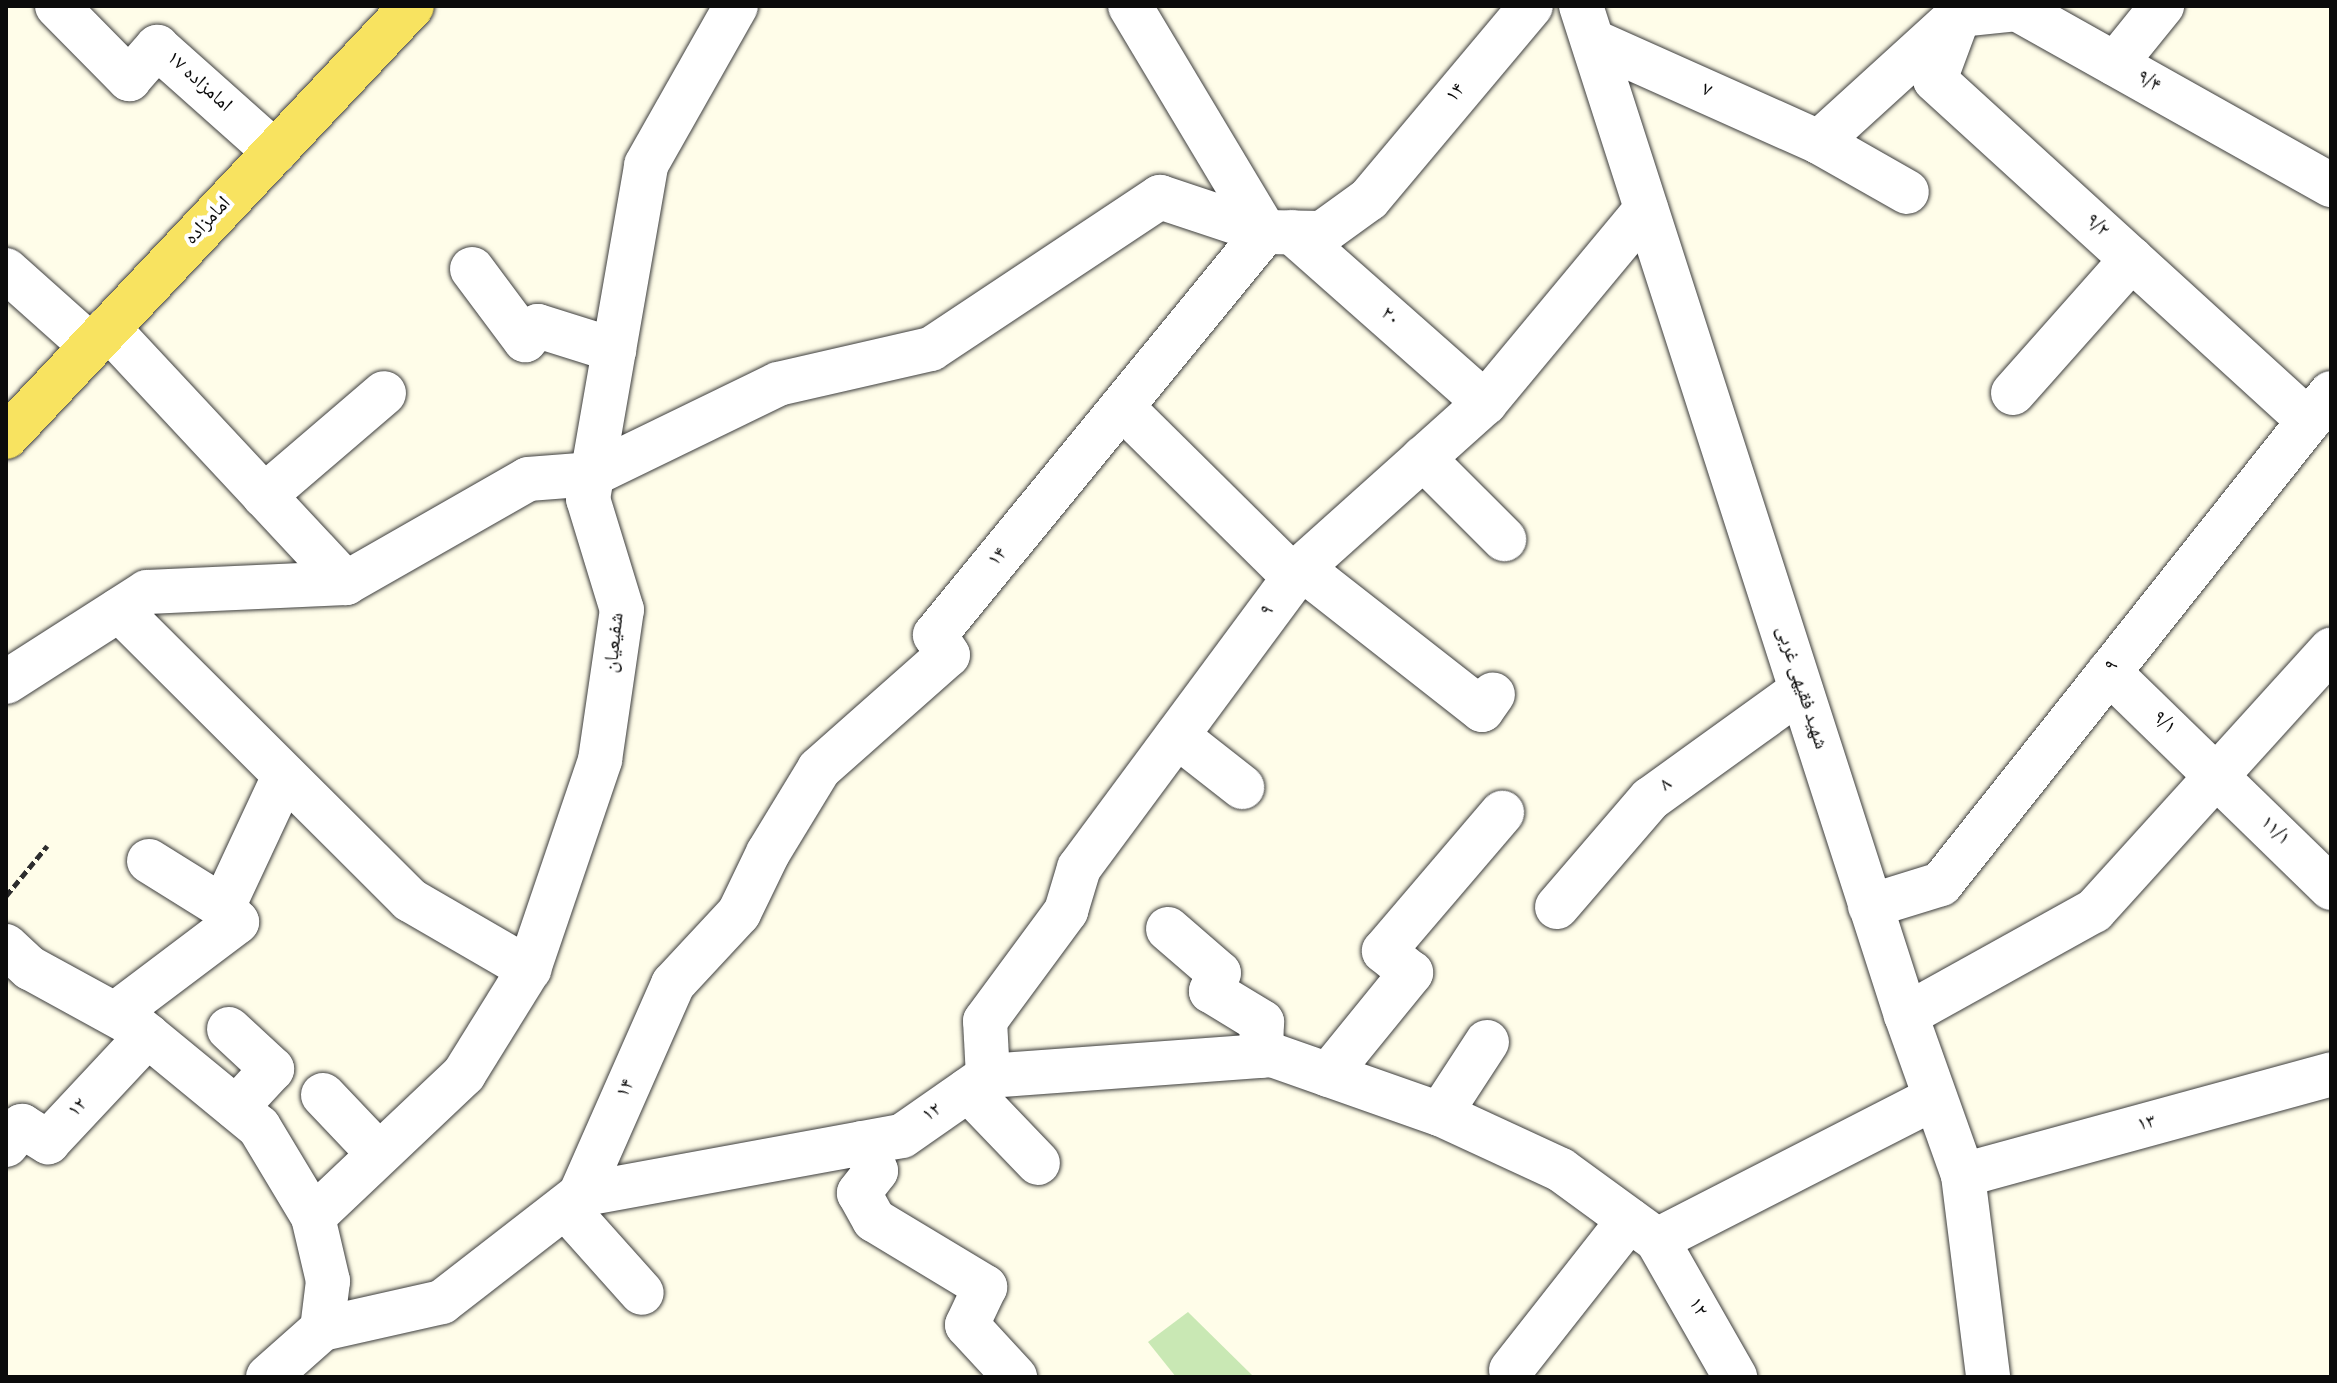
<!DOCTYPE html>
<html>
<head>
<meta charset="utf-8">
<style>
	body { margin:0 }
	#map { position:relative; width:2337px; height:1383px; overflow:hidden; background:#fffde9; font-family:Georgia,"Noto Naskh Arabic",serif }
	div>[style] { position:absolute }
	[style*='--x'] { left:calc(var(--x)*1px); top:calc(var(--y)*1px); width:calc(var(--w)*1px); rotate:calc(var(--a)*1deg) }
	.green>* { inset:0; background:#c9e8b4 }
	.path>* { height:5px; margin-top:-2.5px; transform-origin:0; background:repeating-linear-gradient(90deg,#2d2d2d 0 8px,transparent 0 12px) }
	.roads { filter:drop-shadow(0 0 2px #3e3e3e) drop-shadow(0 0 2px #3e3e3e) }
	.minor>* { height:44px; margin:-22px; padding:0 22px; transform-origin:22px; border-radius:22px; background:#fff }
	.major>* { height:44px; margin:-22px; padding:0 22px; transform-origin:22px; border-radius:22px; background:#f8e360 }
	span { translate:-50% -50%; white-space:nowrap; text-align:center; line-height:1.15; -webkit-text-stroke:8px #fff; paint-order:stroke }
	.street-label { font-size:20px; color:#0b0b0b }
	.frame { position:absolute; inset:0; border:8px solid #0b0b0b; pointer-events:none }
</style>
</head>
<body>
<div id="map">
	<div class="green">
		<i style="clip-path:polygon(1188px 1312px,1254px 1377px,1176px 1377px,1148px 1342px)"></i>
	</div>
	<div class="path">
		<i style="--x:6;--y:896;--w:65;--a:-50.6"></i>
	</div>
	<div class="roads">
		<div class="minor">
			<i style="--x:57;--y:6;--w:103;--a:45.4"></i>
			<i style="--x:129;--y:79;--w:43;--a:-48.8"></i>
			<i style="--x:157;--y:47;--w:158;--a:41.7"></i>
			<i style="--x:1130;--y:6;--w:263;--a:59.1"></i>
			<i style="--x:1581;--y:6;--w:1060;--a:72.15"></i>
			<i style="--x:1906;--y:1015;--w:170;--a:70.4"></i>
			<i style="--x:1963;--y:1175;--w:204;--a:82.9"></i>
			<i style="--x:1959;--y:15;--w:69;--a:110.3"></i>
			<i style="--x:1935;--y:80;--w:506;--a:42.36"></i>
			<i style="--x:1959;--y:15;--w:58;--a:-5.9"></i>
			<i style="--x:2017;--y:9;--w:360;--a:29.3"></i>
			<i style="--x:1593;--y:41;--w:248;--a:24.1"></i>
			<i style="--x:1819;--y:142;--w:183;--a:-42.3"></i>
			<i style="--x:2115;--y:64;--w:75;--a:-51"></i>
			<i style="--x:1819;--y:142;--w:101;--a:29.6"></i>
			<i style="--x:1292;--y:232;--w:258;--a:41.5"></i>
			<i style="--x:472;--y:269;--w:89;--a:53.3"></i>
			<i style="--x:525;--y:340;--w:19;--a:-47"></i>
			<i style="--x:538;--y:326;--w:80;--a:17.5"></i>
			<i style="--x:6;--y:270;--w:114;--a:41.8"></i>
			<i style="--x:108;--y:328;--w:349;--a:47"></i>
			<i style="--x:2013;--y:393;--w:179;--a:-48.4"></i>
			<i style="--x:1122;--y:407;--w:242;--a:44.7"></i>
			<i style="--x:1423;--y:458;--w:115;--a:45"></i>
			<i style="--x:264;--y:496;--w:158;--a:-40.6"></i>
			<i style="--x:1301;--y:568;--w:230;--a:38.1"></i>
			<i style="--x:1482;--y:710;--w:19;--a:-55"></i>
			<i style="--x:119;--y:610;--w:411;--a:44.9"></i>
			<i style="--x:410;--y:900;--w:138;--a:30.1"></i>
			<i style="--x:2109;--y:672;--w:310;--a:44.2"></i>
			<i style="--x:6;--y:682;--w:167;--a:-32.6"></i>
			<i style="--x:147;--y:592;--w:199;--a:-2.6"></i>
			<i style="--x:346;--y:583;--w:210;--a:-29.7"></i>
			<i style="--x:528;--y:479;--w:65;--a:-4.4"></i>
			<i style="--x:593;--y:474;--w:206;--a:-25.9"></i>
			<i style="--x:778;--y:384;--w:157;--a:-12.9"></i>
			<i style="--x:931;--y:349;--w:275;--a:-33.6"></i>
			<i style="--x:1160;--y:197;--w:111;--a:18.4"></i>
			<i style="--x:1177;--y:736;--w:83;--a:38.1"></i>
			<i style="--x:149;--y:861;--w:87;--a:31.9"></i>
			<i style="--x:1870;--y:906;--w:74;--a:-17.2"></i>
			<i style="--x:1941;--y:884;--w:627;--a:-51.54"></i>
			<i style="--x:1557;--y:907;--w:143;--a:-49.3"></i>
			<i style="--x:1650;--y:799;--w:186;--a:-35.8"></i>
			<i style="--x:1168;--y:929;--w:67;--a:40.8"></i>
			<i style="--x:1219;--y:973;--w:20;--a:114"></i>
			<i style="--x:1211;--y:991;--w:60;--a:31.3"></i>
			<i style="--x:1262;--y:1022;--w:34;--a:92"></i>
			<i style="--x:6;--y:946;--w:33;--a:43"></i>
			<i style="--x:30;--y:968;--w:121;--a:28.7"></i>
			<i style="--x:136;--y:1026;--w:159;--a:39.4"></i>
			<i style="--x:259;--y:1127;--w:105;--a:59"></i>
			<i style="--x:313;--y:1217;--w:66;--a:76.8"></i>
			<i style="--x:328;--y:1281;--w:48;--a:97.1"></i>
			<i style="--x:115;--y:1014;--w:153;--a:-37"></i>
			<i style="--x:237;--y:922;--w:21;--a:-133"></i>
			<i style="--x:223;--y:907;--w:145;--a:-65"></i>
			<i style="--x:1906;--y:1015;--w:215;--a:-29"></i>
			<i style="--x:2094;--y:911;--w:353;--a:-47.8"></i>
			<i style="--x:229;--y:1029;--w:59;--a:42.9"></i>
			<i style="--x:272;--y:1069;--w:53;--a:132.7"></i>
			<i style="--x:1328;--y:1075;--w:132;--a:-50.9"></i>
			<i style="--x:1411;--y:973;--w:35;--a:-141"></i>
			<i style="--x:1384;--y:951;--w:182;--a:-49.5"></i>
			<i style="--x:988;--y:1076;--w:55;--a:-93.1"></i>
			<i style="--x:985;--y:1021;--w:137;--a:-53.6"></i>
			<i style="--x:1066;--y:911;--w:45;--a:-73.2"></i>
			<i style="--x:1079;--y:868;--w:373;--a:-53.5"></i>
			<i style="--x:1301;--y:568;--w:247;--a:-41.9"></i>
			<i style="--x:1485;--y:403;--w:252;--a:-50.3"></i>
			<i style="--x:968;--y:1090;--w:101;--a:46.2"></i>
			<i style="--x:323;--y:1095;--w:81;--a:46.5"></i>
			<i style="--x:1440;--y:1114;--w:86;--a:-56.9"></i>
			<i style="--x:862;--y:1143;--w:31;--a:63"></i>
			<i style="--x:876;--y:1171;--w:28;--a:128"></i>
			<i style="--x:859;--y:1193;--w:31;--a:61"></i>
			<i style="--x:874;--y:1220;--w:130;--a:31.1"></i>
			<i style="--x:985;--y:1287;--w:42;--a:115.3"></i>
			<i style="--x:967;--y:1325;--w:71;--a:47.3"></i>
			<i style="--x:6;--y:1145;--w:25;--a:-50"></i>
			<i style="--x:22;--y:1126;--w:31;--a:32"></i>
			<i style="--x:48;--y:1142;--w:146;--a:-46.9"></i>
			<i style="--x:1963;--y:1175;--w:382;--a:-15.3"></i>
			<i style="--x:580;--y:1195;--w:231;--a:-66.2"></i>
			<i style="--x:673;--y:984;--w:97;--a:-47.1"></i>
			<i style="--x:739;--y:913;--w:67;--a:-64.2"></i>
			<i style="--x:768;--y:853;--w:98;--a:-58.7"></i>
			<i style="--x:819;--y:769;--w:172;--a:-41.5"></i>
			<i style="--x:948;--y:655;--w:24;--a:-123"></i>
			<i style="--x:935;--y:635;--w:521;--a:-50.69"></i>
			<i style="--x:1265;--y:232;--w:57;--a:1"></i>
			<i style="--x:1322;--y:233;--w:58;--a:-35.9"></i>
			<i style="--x:1369;--y:199;--w:252;--a:-50"></i>
			<i style="--x:565;--y:1207;--w:115;--a:48.2"></i>
			<i style="--x:313;--y:1217;--w:208;--a:-43.4"></i>
			<i style="--x:464;--y:1074;--w:123;--a:-58.2"></i>
			<i style="--x:529;--y:969;--w:221;--a:-71.2"></i>
			<i style="--x:600;--y:760;--w:152;--a:-81.7"></i>
			<i style="--x:622;--y:610;--w:116;--a:-107"></i>
			<i style="--x:588;--y:499;--w:339;--a:-80.1"></i>
			<i style="--x:646;--y:165;--w:183;--a:-60.5"></i>
			<i style="--x:1657;--y:1240;--w:158;--a:60.3"></i>
			<i style="--x:1511;--y:1370;--w:191;--a:-51.8"></i>
			<i style="--x:268;--y:1377;--w:72;--a:-41.6"></i>
			<i style="--x:322;--y:1329;--w:123;--a:-12.7"></i>
			<i style="--x:442;--y:1302;--w:175;--a:-37.8"></i>
			<i style="--x:580;--y:1195;--w:327;--a:-10.4"></i>
			<i style="--x:902;--y:1136;--w:105;--a:-34.9"></i>
			<i style="--x:988;--y:1076;--w:285;--a:-4.2"></i>
			<i style="--x:1272;--y:1055;--w:178;--a:19.4"></i>
			<i style="--x:1440;--y:1114;--w:133;--a:24.8"></i>
			<i style="--x:1561;--y:1170;--w:119;--a:36.1"></i>
			<i style="--x:1657;--y:1240;--w:312;--a:-27.1"></i>
		</div>
		<div class="major">
			<i style="--x:6;--y:437;--w:592;--a:-46.71"></i>
		</div>
	</div>
	<div class="street-label">
		<span style="left:198px;top:83px;rotate:42deg">امامزاده ۱۷</span>
		<span style="left:2148px;top:83px;rotate:29deg">۹/۴</span>
		<span style="left:1706px;top:92px;rotate:24deg">۷</span>
		<span style="left:1457px;top:94px;rotate:-50deg">۱۴</span>
		<span style="left:209px;top:222px;rotate:-47deg">امامزاده</span>
		<span style="left:2096px;top:227px;rotate:42deg">۹/۲</span>
		<span style="left:1389px;top:318px;rotate:41deg">۲۰</span>
		<span style="left:999px;top:558px;rotate:-51deg">۱۴</span>
		<span style="left:1269px;top:612px;rotate:-53deg">۹</span>
		<span style="left:616px;top:643px;rotate:-84deg">شفیعیان</span>
		<span style="left:2113px;top:667px;rotate:-52deg">۹</span>
		<span style="left:1800px;top:688px;rotate:72deg">شهید فقیهی غربی</span>
		<span style="left:2163px;top:724px;rotate:44deg">۹/۱</span>
		<span style="left:1667px;top:786px;rotate:-36deg">۸</span>
		<span style="left:2274px;top:832px;rotate:44deg">۱۱/۱</span>
		<span style="left:627px;top:1089px;rotate:-66deg">۱۴</span>
		<span style="left:79px;top:1109px;rotate:-47deg">۱۲</span>
		<span style="left:933px;top:1114px;rotate:-35deg">۱۲</span>
		<span style="left:2147px;top:1125px;rotate:-15deg">۱۳</span>
		<span style="left:1696px;top:1308px;rotate:60deg">۱۲</span>
	</div>
	<div class="frame"></div>
</div>
</body>
</html>
